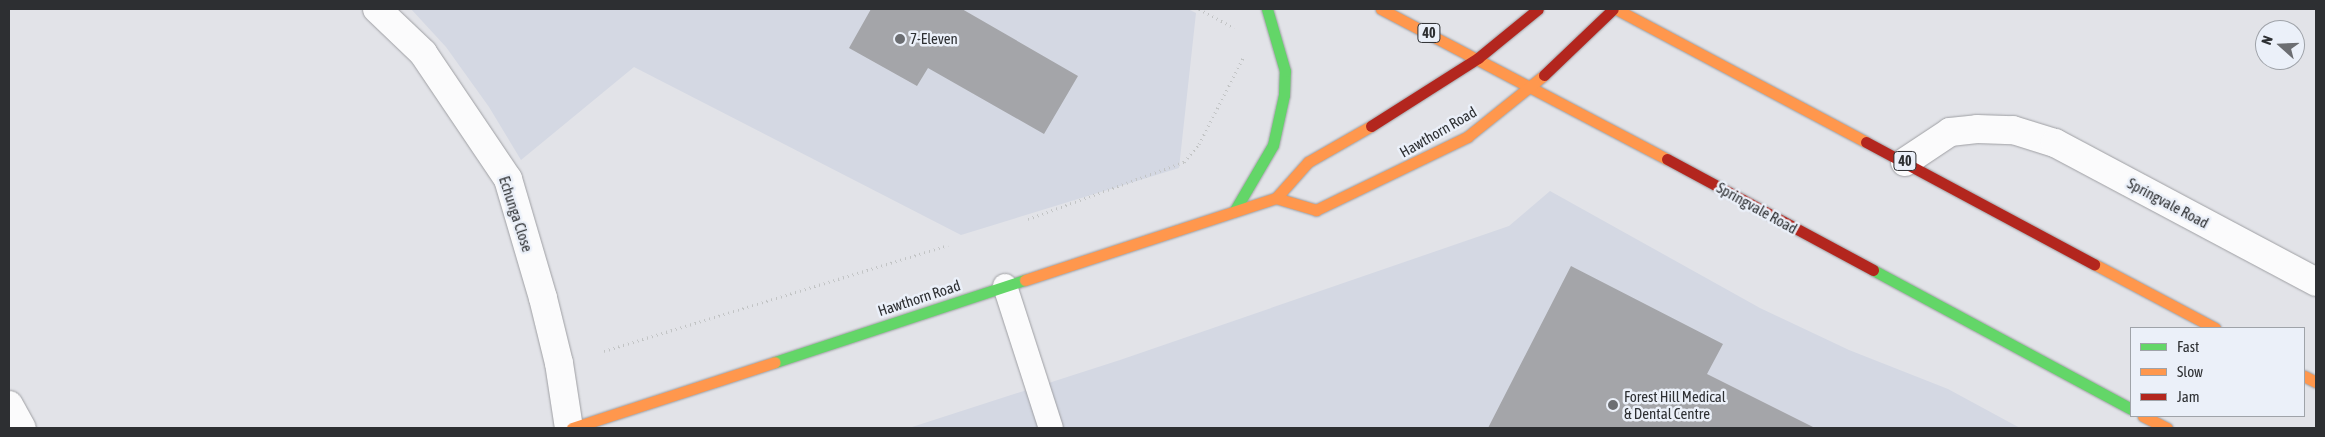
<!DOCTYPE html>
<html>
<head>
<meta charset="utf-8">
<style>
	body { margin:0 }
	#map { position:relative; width:2325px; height:437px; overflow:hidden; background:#e2e3e8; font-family:"Asap Condensed",sans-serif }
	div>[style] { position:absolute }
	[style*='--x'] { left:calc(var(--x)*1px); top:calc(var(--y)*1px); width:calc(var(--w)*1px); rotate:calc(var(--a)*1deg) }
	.built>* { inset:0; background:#d4d8e3 }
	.building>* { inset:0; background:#a4a5a9 }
	.path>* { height:3px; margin-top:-1.5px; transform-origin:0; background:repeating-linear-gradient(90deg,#c2c4c5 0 1px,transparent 0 5px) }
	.roads { filter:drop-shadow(0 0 1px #9e9fa3) drop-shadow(0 0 1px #9e9fa3) }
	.lane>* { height:24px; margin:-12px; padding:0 12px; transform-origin:12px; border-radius:12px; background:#fbfbfc }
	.street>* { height:28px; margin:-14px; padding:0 14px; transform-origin:14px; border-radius:14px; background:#fbfbfc }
	.fast>* { height:11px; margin:-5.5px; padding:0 5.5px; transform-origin:5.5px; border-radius:5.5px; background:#63d668 }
	.slow>* { height:11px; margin:-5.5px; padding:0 5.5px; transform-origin:5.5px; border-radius:5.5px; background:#ff974d }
	.jam>* { height:11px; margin:-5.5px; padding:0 5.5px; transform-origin:5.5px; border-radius:5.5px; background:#b3261e }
	.dots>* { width:14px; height:14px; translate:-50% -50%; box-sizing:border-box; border:2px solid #ebf0f9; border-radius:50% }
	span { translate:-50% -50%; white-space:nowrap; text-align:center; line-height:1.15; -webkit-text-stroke:5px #ebf0f9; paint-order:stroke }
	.shield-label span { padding:1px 4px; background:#ebf0f9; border:1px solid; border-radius:4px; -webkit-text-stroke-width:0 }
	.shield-label { font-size:14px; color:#2d2f32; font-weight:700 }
	.poi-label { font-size:15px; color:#2d2f32 }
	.left { translate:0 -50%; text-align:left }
	.street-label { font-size:15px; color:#2d2f32 }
	.frame { position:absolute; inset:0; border:10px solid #2d2f32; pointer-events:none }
	.legend { position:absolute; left:2130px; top:327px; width:175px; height:90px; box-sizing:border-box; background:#ebf0f9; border:1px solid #9fa3a9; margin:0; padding:6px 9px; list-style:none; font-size:15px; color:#2d2f32 }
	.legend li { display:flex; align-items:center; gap:10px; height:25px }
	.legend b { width:25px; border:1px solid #9fa3a9 }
	.north { position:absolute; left:2255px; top:20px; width:50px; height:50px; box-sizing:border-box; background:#ebf0f9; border:1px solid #9fa3a9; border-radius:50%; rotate:290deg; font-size:14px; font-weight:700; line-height:20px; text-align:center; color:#2d2f32 }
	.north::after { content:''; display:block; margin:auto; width:18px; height:22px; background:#6c6e72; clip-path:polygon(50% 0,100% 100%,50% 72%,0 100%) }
</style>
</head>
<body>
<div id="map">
	<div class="built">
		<i style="clip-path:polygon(411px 9px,1188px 9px,1196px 13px,1179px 168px,961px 235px,634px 67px,521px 160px,489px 107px,446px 47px)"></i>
		<i style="clip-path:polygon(1550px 191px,1760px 308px,1849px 350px,1948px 389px,2020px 428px,909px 428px,1120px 360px,1509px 226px)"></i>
	</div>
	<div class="building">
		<i style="clip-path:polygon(871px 9px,962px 9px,1078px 76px,1044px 134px,928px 68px,917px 86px,849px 48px)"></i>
		<i style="clip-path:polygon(1571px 266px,1723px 344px,1707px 374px,1815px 428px,1488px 428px)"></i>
	</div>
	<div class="path">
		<i style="--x:1199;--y:9;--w:40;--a:28"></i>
		<i style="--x:1028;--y:219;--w:166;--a:-20.1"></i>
		<i style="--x:1184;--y:162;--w:23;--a:-50"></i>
		<i style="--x:1199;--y:144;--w:97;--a:-62.9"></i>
		<i style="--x:604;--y:351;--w:360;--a:-17.1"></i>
	</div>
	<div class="roads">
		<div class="lane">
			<i style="--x:1005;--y:286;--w:149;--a:72.1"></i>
		</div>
		<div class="street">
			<i style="--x:377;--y:9;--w:64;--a:43.7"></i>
			<i style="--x:423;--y:53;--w:152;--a:56"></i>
			<i style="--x:508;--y:179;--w:124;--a:73.6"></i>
			<i style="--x:543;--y:298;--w:67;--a:76.2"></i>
			<i style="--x:559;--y:363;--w:66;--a:81.3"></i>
			<i style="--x:1905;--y:162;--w:54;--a:-33.7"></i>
			<i style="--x:1950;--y:132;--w:27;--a:-6"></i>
			<i style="--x:1977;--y:129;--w:36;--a:2"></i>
			<i style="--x:2013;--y:130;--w:44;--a:17.2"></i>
			<i style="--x:2055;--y:143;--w:296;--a:28"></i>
			<i style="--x:9;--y:405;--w:26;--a:61"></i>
		</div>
		<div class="fast">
			<i style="--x:1235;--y:210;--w:75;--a:-59.7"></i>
			<i style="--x:1273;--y:145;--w:51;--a:-77.6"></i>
			<i style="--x:1284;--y:95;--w:24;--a:-88"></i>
			<i style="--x:1285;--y:71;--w:65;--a:-106.2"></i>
			<i style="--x:1873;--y:270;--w:293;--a:28.3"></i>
			<i style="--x:775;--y:362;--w:263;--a:-18.2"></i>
		</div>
		<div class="slow">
			<i style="--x:1381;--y:9;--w:323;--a:27.7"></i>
			<i style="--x:1616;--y:9;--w:283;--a:28"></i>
			<i style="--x:1276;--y:198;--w:42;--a:16.7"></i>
			<i style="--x:1316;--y:210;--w:168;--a:-25.8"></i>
			<i style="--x:1467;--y:137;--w:99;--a:-38.8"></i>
			<i style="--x:2094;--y:264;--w:137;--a:27.9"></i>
			<i style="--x:1025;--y:280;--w:264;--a:-18.1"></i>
			<i style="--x:1276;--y:198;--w:48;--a:-48.4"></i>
			<i style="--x:1308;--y:162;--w:73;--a:-29.7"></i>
			<i style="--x:2304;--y:376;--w:13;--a:27"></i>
			<i style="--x:2143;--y:416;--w:27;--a:27"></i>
			<i style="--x:572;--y:428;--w:213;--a:-18"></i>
		</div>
		<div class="jam">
			<i style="--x:1544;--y:75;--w:95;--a:-43.7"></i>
			<i style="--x:1371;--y:126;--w:127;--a:-32.4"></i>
			<i style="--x:1478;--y:58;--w:77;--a:-39.2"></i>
			<i style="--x:1866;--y:142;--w:259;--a:28.2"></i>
			<i style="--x:1667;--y:159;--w:234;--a:28.3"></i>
		</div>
	</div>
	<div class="dots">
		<i style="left:900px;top:39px;background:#6c6e72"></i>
		<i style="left:1613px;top:405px;background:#6c6e72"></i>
	</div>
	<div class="shield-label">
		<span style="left:1429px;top:33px">40</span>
		<span style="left:1905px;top:161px">40</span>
	</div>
	<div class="poi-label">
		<span class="left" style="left:910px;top:39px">7-Eleven</span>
		<span class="left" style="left:1624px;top:405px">Forest Hill Medical<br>&amp; Dental Centre</span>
	</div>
	<div class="street-label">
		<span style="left:1438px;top:132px;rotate:-30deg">Hawthorn Road</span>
		<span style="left:2168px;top:203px;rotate:28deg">Springvale Road</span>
		<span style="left:1757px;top:208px;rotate:29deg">Springvale Road</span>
		<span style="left:516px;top:214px;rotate:72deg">Echunga Close</span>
		<span style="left:919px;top:298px;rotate:-18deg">Hawthorn Road</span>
	</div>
	<div class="frame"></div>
	<ul class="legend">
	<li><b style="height:6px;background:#63d668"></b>Fast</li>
	<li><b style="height:6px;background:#ff974d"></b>Slow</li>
	<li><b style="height:6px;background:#b3261e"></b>Jam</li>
	</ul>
	<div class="north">N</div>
</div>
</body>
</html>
